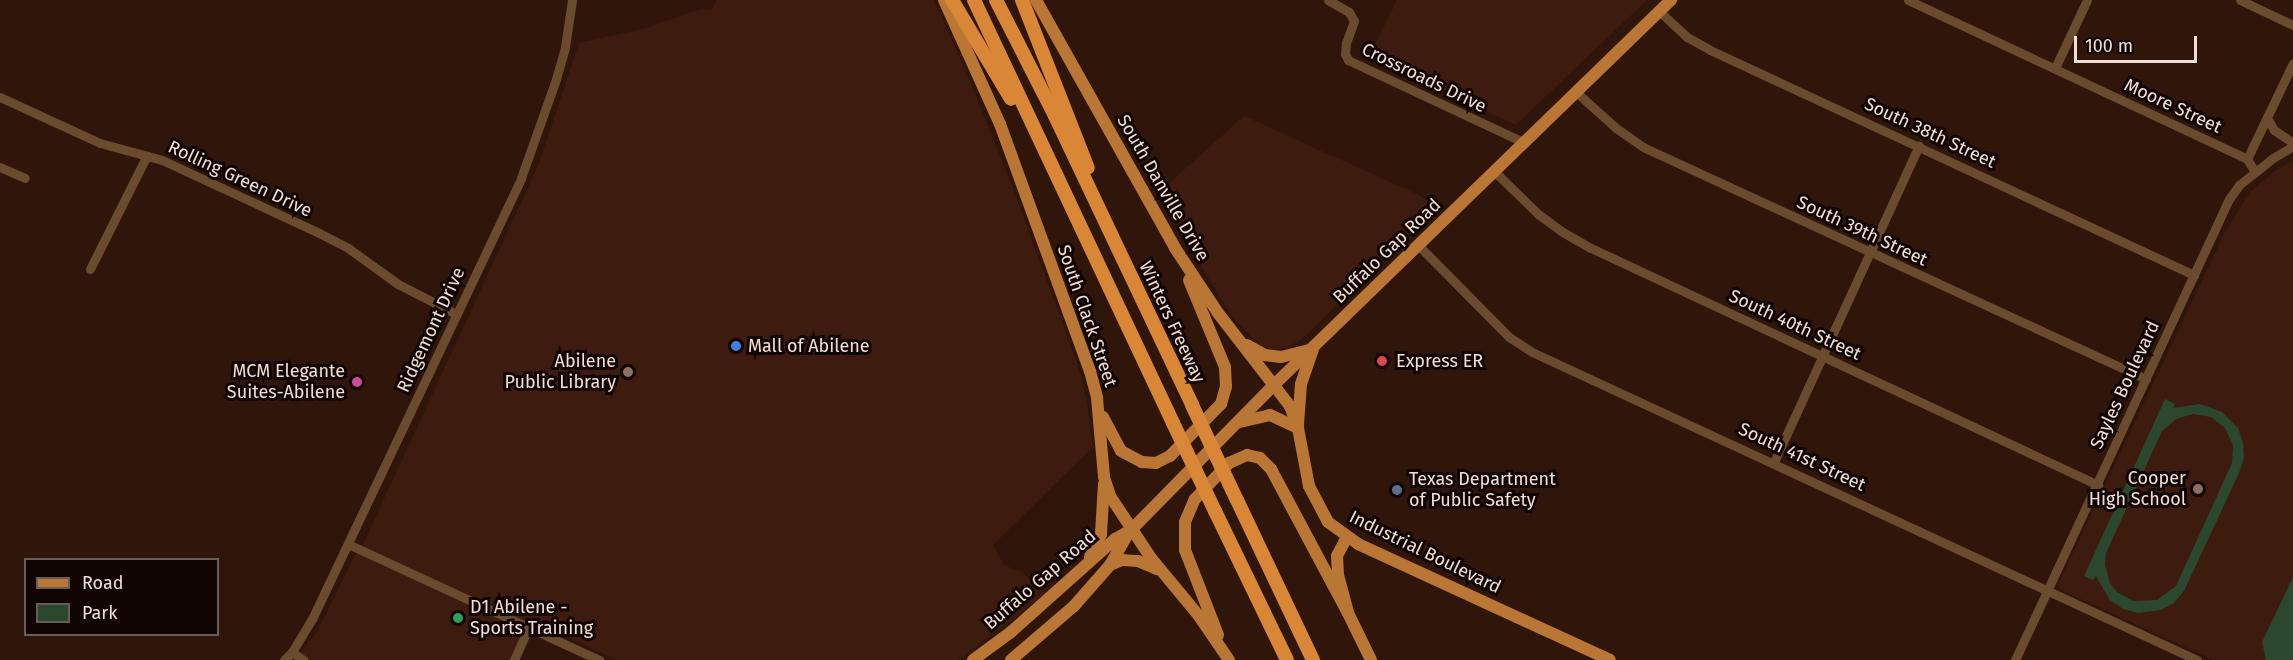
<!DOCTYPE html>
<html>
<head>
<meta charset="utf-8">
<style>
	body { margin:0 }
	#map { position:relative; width:2293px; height:660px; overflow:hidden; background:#30150a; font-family:"Fira Sans",sans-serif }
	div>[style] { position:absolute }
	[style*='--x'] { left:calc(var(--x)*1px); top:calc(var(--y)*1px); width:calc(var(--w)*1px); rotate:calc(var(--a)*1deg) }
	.built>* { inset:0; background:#3d1b0e }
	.green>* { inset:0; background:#2b482f }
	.minor>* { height:9px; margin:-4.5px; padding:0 4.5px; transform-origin:4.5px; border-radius:4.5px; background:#6b4b2e }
	.major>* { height:12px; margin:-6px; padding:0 6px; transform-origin:6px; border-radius:6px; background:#ba7635 }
	.highway>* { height:14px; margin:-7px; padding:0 7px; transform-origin:7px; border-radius:7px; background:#d98736 }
	.highway-bridge>* { height:14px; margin:-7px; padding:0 7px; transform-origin:7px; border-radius:7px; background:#d98736 }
	.dots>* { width:16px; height:16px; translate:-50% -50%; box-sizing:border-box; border:3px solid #100502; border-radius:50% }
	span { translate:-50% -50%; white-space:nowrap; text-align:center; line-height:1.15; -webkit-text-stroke:6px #100502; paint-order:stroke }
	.street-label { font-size:18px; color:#f2ded7 }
	.poi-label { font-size:18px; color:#f2ded7 }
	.left { translate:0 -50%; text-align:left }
	.right { translate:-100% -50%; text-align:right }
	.legend { position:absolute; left:24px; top:558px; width:195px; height:78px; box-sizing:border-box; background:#100502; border:2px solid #6a5c57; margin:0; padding:8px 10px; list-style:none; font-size:18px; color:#f2ded7 }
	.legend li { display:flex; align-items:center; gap:12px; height:30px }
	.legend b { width:30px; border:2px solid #6a5c57 }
	.scale { position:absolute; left:2074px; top:36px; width:123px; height:27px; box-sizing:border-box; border:3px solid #f2ded7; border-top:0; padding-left:8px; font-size:18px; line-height:21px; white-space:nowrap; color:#f2ded7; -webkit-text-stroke:4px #100502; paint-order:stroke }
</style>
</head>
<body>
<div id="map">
	<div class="built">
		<i style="clip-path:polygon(717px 0,934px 0,965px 69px,1011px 183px,1078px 365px,1087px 402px,1093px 447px,993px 545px,1004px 565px,1022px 572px,1046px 593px,959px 660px,616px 660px,531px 620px,511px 660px,295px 660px,318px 630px,356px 553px,364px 542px,538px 166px,579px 43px,643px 29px,701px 9px,712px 10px)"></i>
		<i style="clip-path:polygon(1397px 0,1647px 0,1516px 125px,1369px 57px)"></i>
		<i style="clip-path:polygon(1244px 116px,1417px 194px,1437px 207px,1302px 339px,1287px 348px,1273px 350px,1259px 345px,1233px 318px,1183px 237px,1159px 192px)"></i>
		<i style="clip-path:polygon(2293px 161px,2293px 660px,2213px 660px,2061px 590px,2058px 584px,2225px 232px,2250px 192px,2275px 171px)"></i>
	</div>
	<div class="green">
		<i style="clip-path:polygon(evenodd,2165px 399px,2175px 404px,2173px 408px,2200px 404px,2222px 412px,2238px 428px,2243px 443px,2244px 458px,2239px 473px,2184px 591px,2174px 603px,2161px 610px,2138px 613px,2123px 609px,2110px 600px,2096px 576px,2093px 580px,2084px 576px,2165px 399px,2193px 414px,2211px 417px,2225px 428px,2233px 445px,2232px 463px,2176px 586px,2157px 600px,2133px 601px,2117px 592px,2110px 583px,2105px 565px,2106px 553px,2162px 431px,2176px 419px,2193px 414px)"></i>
		<i style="clip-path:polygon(2293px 577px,2293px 660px,2266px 660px,2262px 642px)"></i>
	</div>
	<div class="minor">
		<i style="--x:1328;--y:0;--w:24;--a:30"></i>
		<i style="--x:1349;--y:12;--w:10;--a:61"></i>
		<i style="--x:1354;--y:21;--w:23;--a:110"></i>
		<i style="--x:1346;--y:43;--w:11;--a:95"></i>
		<i style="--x:1345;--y:54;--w:7;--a:63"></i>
		<i style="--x:1348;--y:60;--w:193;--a:25.1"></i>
		<i style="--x:1908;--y:0;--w:374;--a:25.1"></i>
		<i style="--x:2247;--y:159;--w:15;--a:58"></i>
		<i style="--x:2240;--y:0;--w:59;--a:25.3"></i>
		<i style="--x:1659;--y:11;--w:38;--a:43"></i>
		<i style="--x:1687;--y:37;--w:26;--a:29"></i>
		<i style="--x:1710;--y:50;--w:534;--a:24.93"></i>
		<i style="--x:2055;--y:68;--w:75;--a:-64.8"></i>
		<i style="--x:1576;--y:92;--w:54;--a:42"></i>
		<i style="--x:1616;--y:128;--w:33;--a:35"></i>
		<i style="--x:1643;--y:147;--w:554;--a:24.76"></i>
		<i style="--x:0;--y:97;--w:110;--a:24.7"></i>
		<i style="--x:100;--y:143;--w:64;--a:15.3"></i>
		<i style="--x:162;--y:160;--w:173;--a:24.9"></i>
		<i style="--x:319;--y:233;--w:33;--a:27"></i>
		<i style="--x:348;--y:248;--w:62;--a:35.8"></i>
		<i style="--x:398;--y:284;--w:65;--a:27.3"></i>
		<i style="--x:2267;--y:118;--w:14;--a:60"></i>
		<i style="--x:2274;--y:130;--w:23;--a:34"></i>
		<i style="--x:2247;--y:159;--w:106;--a:-64.4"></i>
		<i style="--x:0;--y:167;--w:27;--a:24"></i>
		<i style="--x:1494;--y:171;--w:62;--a:44.3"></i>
		<i style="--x:1538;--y:214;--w:29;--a:36"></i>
		<i style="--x:1561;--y:231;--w:34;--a:30"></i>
		<i style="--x:1591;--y:248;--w:560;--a:25.05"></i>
		<i style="--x:1419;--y:246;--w:128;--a:45.3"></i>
		<i style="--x:1509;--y:337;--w:27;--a:33"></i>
		<i style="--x:1532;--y:352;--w:733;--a:24.85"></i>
		<i style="--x:90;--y:269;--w:127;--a:-63.4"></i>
		<i style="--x:1774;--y:462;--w:348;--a:-65.4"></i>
		<i style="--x:348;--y:544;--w:277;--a:24.8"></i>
		<i style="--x:292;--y:652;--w:14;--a:36"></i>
		<i style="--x:284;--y:660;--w:11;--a:-45"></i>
		<i style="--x:292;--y:652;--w:39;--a:-59"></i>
		<i style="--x:312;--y:619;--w:488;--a:-64.6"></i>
		<i style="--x:521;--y:178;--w:105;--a:-70.5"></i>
		<i style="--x:556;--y:79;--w:33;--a:-74"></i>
		<i style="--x:565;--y:47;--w:48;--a:-81.5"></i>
		<i style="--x:514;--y:660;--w:36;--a:-66"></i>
		<i style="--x:2015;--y:660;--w:508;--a:-65.1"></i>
		<i style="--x:2229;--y:199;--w:17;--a:-54"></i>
		<i style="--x:2239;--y:185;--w:43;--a:-38.5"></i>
		<i style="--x:2273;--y:158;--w:23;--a:-31"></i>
	</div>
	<div class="major">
		<i style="--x:944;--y:0;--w:136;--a:65.7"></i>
		<i style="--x:1000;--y:124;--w:263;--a:70"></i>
		<i style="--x:1090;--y:371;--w:28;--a:75"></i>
		<i style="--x:1097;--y:398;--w:79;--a:84.9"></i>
		<i style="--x:1104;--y:477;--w:20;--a:72"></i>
		<i style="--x:1110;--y:496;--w:74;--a:56.5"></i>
		<i style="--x:1151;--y:558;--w:75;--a:50.4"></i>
		<i style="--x:1199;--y:616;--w:53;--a:55.7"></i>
		<i style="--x:1036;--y:0;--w:284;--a:60.7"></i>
		<i style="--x:1175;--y:248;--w:78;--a:56.5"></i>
		<i style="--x:1218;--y:313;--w:118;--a:52.3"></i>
		<i style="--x:1290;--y:406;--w:23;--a:70"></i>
		<i style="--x:1298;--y:428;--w:59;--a:79.3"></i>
		<i style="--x:1309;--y:486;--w:41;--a:62.2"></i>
		<i style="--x:1328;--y:522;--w:37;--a:36"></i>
		<i style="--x:1358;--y:544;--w:277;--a:24.7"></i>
		<i style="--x:1247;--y:345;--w:21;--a:29"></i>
		<i style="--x:1265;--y:355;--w:16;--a:7"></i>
		<i style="--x:1281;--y:357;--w:30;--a:-14"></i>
		<i style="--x:1103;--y:417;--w:38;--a:62"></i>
		<i style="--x:1121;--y:451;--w:24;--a:28"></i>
		<i style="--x:1142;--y:462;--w:14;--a:4"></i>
		<i style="--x:1156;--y:463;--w:16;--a:-27"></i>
		<i style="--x:1170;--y:456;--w:73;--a:-45.6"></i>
		<i style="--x:1221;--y:404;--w:18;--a:-74"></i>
		<i style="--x:1226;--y:387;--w:20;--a:-93"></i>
		<i style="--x:1225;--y:367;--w:94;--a:-112.5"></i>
		<i style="--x:1240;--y:422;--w:31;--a:-13"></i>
		<i style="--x:1270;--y:415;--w:31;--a:25"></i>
		<i style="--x:1298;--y:424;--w:40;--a:-85.7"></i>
		<i style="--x:1301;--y:384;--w:36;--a:-71"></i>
		<i style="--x:1347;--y:537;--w:21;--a:118"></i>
		<i style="--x:1337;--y:556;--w:19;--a:87"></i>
		<i style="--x:1338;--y:575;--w:39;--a:75"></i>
		<i style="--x:1348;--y:613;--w:52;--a:63.9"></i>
		<i style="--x:1090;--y:557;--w:25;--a:-64"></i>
		<i style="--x:1101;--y:534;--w:50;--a:-86.6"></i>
		<i style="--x:1110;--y:565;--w:13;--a:-23"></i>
		<i style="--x:1122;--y:560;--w:16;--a:4"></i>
		<i style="--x:1138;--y:561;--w:21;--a:23"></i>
		<i style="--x:1218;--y:635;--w:91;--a:-111.2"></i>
		<i style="--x:1185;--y:550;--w:28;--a:-90"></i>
		<i style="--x:1185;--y:522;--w:25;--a:-67"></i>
		<i style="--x:1195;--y:499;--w:50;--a:-46.6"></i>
		<i style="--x:1229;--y:463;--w:20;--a:-24"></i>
		<i style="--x:1247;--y:455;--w:13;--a:13"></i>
		<i style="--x:1260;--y:458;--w:16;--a:45"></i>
		<i style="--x:1271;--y:469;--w:163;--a:61.9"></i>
		<i style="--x:973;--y:660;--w:47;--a:-36.4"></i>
		<i style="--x:1011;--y:632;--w:140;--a:-41.8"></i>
		<i style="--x:1115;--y:539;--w:18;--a:-29"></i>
		<i style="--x:1131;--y:530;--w:205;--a:-45.4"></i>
		<i style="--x:1275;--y:384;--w:552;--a:-44.12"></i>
		<i style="--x:1011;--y:660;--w:83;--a:-40.6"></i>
		<i style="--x:1074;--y:606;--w:55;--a:-48.7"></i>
		<i style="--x:1110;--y:565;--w:39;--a:-60"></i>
	</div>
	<div class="highway">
		<i style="--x:952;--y:0;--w:115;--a:59.2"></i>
		<i style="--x:974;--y:0;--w:467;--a:64.8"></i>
		<i style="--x:996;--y:0;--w:130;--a:63"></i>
		<i style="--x:1055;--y:116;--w:320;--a:64.6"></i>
		<i style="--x:1022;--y:0;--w:180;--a:68.6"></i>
		<i style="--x:1237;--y:500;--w:177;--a:64.6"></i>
		<i style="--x:1215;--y:511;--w:165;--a:64.2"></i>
	</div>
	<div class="highway-bridge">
		<i style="--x:1192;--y:405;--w:105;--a:64.7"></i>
		<i style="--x:1173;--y:423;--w:98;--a:64.5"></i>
	</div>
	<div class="dots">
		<i style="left:736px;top:346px;background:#3f7fe0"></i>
		<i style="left:1382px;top:361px;background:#e0444e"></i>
		<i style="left:628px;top:372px;background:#8d6e63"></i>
		<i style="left:357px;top:382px;background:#d1479c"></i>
		<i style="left:2198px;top:489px;background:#8d6e63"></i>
		<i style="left:1397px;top:490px;background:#5c6f8a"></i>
		<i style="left:458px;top:618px;background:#2e9e5b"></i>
	</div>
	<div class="street-label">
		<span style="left:1424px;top:78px;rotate:26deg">Crossroads Drive</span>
		<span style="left:2173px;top:106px;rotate:25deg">Moore Street</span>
		<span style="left:1930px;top:133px;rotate:25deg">South 38th Street</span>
		<span style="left:240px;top:179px;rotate:25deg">Rolling Green Drive</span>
		<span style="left:1163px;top:188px;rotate:60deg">South Danville Drive</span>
		<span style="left:1862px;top:231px;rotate:25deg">South 39th Street</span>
		<span style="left:1387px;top:251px;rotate:-44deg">Buffalo Gap Road</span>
		<span style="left:1087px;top:316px;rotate:71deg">South Clack Street</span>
		<span style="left:1172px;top:322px;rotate:65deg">Winters Freeway</span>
		<span style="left:1795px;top:325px;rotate:25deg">South 40th Street</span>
		<span style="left:431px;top:330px;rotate:-65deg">Ridgemont Drive</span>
		<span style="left:2125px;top:385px;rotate:-65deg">Sayles Boulevard</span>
		<span style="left:1802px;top:457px;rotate:25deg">South 41st Street</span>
		<span style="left:1425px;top:552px;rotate:26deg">Industrial Boulevard</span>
		<span style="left:1040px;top:580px;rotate:-41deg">Buffalo Gap Road</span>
	</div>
	<div class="poi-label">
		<span class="left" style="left:748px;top:346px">Mall of Abilene</span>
		<span class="left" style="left:1396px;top:361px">Express ER</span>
		<span class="right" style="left:616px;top:372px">Abilene<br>Public Library</span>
		<span class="right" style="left:345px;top:382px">MCM Elegante<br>Suites-Abilene</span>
		<span class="right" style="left:2186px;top:489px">Cooper<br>High School</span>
		<span class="left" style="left:1409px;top:490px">Texas Department<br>of Public Safety</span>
		<span class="left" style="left:470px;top:618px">D1 Abilene -<br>Sports Training</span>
	</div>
	<ul class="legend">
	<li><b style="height:8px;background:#ba7635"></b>Road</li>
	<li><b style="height:16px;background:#2b482f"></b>Park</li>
	</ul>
	<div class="scale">100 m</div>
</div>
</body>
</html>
